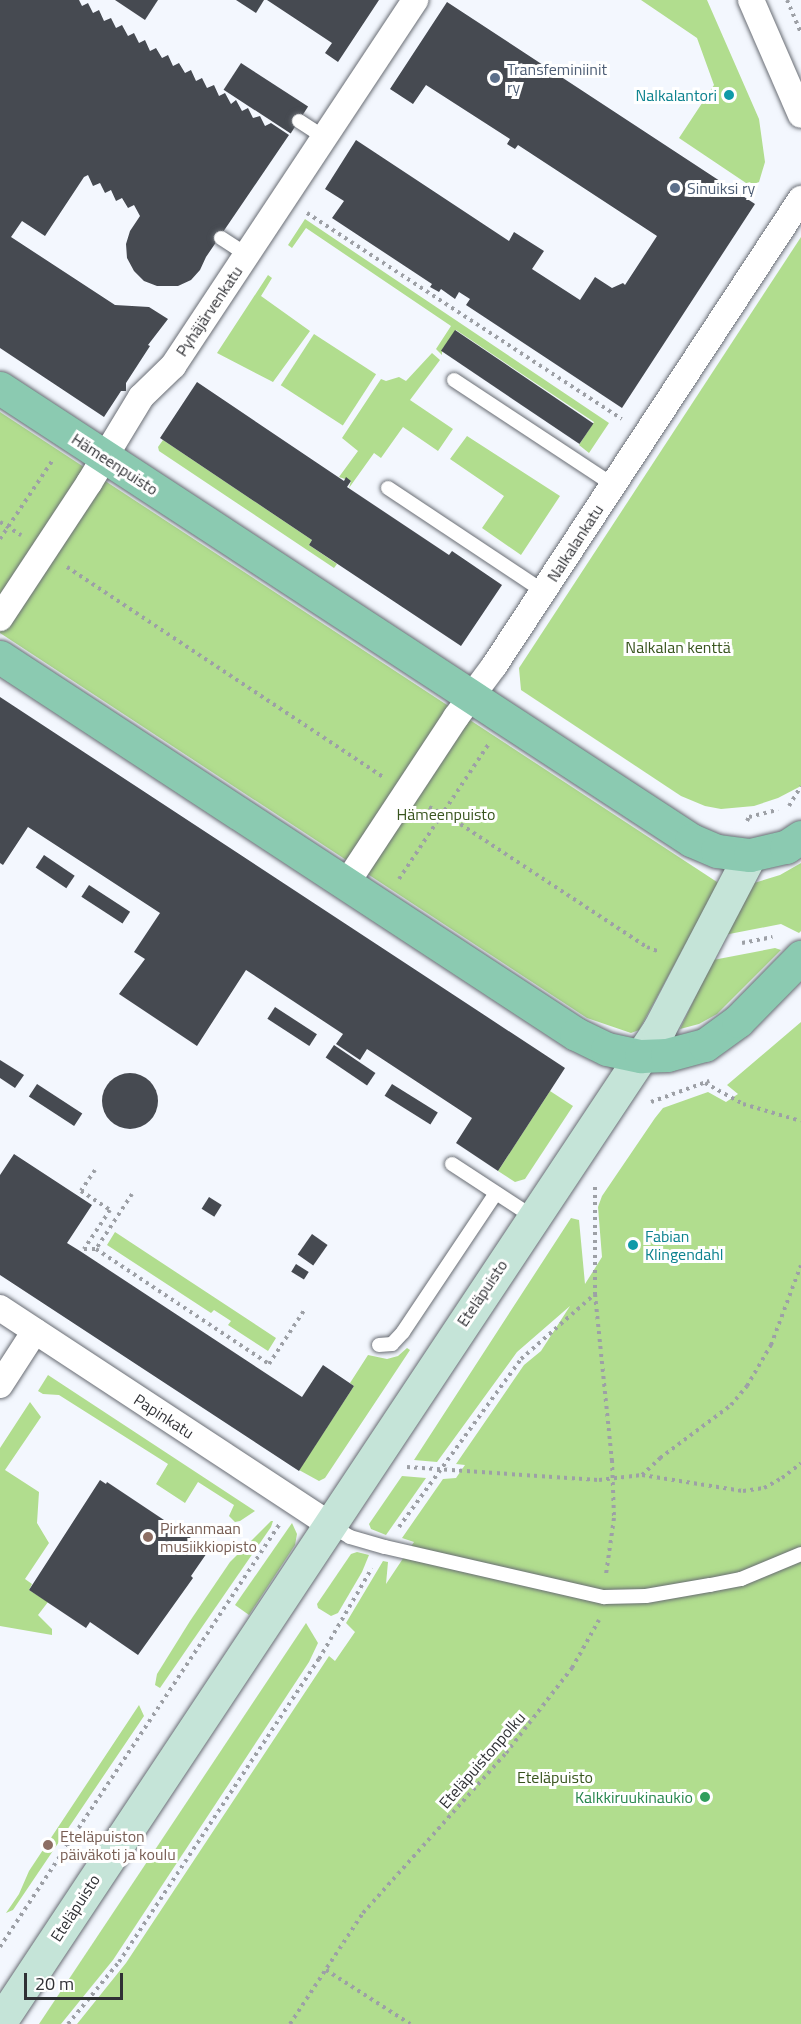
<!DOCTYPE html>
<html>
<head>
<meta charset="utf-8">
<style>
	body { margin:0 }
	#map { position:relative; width:801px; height:2024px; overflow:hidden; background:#f3f7fe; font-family:"Titillium Web",sans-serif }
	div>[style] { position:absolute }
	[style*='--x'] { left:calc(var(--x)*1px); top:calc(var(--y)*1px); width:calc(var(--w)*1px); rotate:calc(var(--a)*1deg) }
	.green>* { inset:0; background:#b1dd8e; transform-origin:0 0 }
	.building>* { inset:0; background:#464a51; transform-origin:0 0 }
	.round { border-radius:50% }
	.path>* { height:4px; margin-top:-2px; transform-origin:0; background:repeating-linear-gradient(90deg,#9da0a6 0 3px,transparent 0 7.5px) }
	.roads { filter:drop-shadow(0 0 2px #696d74) drop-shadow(0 0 2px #696d74) }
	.lane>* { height:14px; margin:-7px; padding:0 7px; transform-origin:7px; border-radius:7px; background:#fff }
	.street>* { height:26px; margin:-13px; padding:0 13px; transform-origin:13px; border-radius:13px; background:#fff }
	.secondary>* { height:33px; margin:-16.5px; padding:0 16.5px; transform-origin:16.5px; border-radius:16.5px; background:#c5e4d8 }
	.primary>* { height:33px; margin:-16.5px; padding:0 16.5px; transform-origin:16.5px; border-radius:16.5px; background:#8bcab1 }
	.dots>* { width:16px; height:16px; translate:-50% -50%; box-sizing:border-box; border:3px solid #fff; border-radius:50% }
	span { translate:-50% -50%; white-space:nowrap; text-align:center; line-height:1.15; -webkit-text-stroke:6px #fff; paint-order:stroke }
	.service-label { font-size:16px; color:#4e5e75 }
	.left { translate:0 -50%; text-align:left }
	.culture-label { font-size:16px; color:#0d838f }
	.right { translate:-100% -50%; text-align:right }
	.street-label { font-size:16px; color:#2f3034 }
	.park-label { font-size:16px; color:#38541e }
	.education-label { font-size:16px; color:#785e54 }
	.leisure-label { font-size:16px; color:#27864d }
	.scale { position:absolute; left:24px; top:1973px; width:99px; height:27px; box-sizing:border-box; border:3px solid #2f3034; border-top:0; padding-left:8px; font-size:18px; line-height:21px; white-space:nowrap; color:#2f3034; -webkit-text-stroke:4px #fff; paint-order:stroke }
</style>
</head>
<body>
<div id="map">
	<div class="green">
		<i style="clip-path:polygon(641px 0,707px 0,759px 119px,765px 162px,759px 182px,751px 185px,746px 183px,679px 138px,714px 85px,697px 38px)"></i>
		<i style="clip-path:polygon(305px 219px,609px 423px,589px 453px,579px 445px,594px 422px,456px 330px,442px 351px,442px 355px,436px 349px,451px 326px,306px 228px,292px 248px,288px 245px)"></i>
		<i style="clip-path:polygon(801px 237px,801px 786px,778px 798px,754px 806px,721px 809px,705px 806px,681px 796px,521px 690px,519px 668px)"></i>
		<i style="clip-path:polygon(268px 275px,272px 278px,261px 296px,310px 331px,273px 382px,217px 353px)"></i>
		<i style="left:314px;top:334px;width:74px;height:61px;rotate:33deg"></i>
		<i style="clip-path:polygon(432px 353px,440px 360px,410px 400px,453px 429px,438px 451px,403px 427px,381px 458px,374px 453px,349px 488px,351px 481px,339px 477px,358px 451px,342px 438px,381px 379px,386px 381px,399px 377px,406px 381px)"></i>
		<i style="clip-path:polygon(0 412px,717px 882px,718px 884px,639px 1030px,631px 1033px,587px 1018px,0 633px)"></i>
		<i style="clip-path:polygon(467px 436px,560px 496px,521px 555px,482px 528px,504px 496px,450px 459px)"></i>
		<i style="clip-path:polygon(163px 440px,312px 540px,309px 545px,337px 564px,334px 568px,159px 451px,158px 447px)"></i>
		<i style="clip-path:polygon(801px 863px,801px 931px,799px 933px,781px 924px,724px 935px,744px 886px,780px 875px)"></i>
		<i style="clip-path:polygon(775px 948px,781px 950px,717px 1014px,699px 1024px,680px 1029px,713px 960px)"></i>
		<i style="clip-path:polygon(801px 1022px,801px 2024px,77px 2024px,126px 1963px,329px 1656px,335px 1661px,355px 1632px,346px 1623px,383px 1561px,388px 1562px,386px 1584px,414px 1542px,402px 1538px,443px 1479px,456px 1478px,465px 1465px,456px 1464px,524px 1365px,541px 1351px,570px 1306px,517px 1352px,437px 1462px,414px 1460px,571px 1218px,579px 1220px,585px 1284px,602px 1257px,598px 1207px,602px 1196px,655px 1118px,663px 1108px,708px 1092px,726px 1102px,738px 1094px,727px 1085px)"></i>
		<i style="clip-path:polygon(550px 1091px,573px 1106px,525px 1179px,515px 1182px,498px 1171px)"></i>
		<i style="clip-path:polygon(115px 1232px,276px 1338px,268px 1351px,228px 1325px,231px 1321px,214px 1310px,211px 1313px,107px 1245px)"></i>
		<i style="clip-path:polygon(407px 1348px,410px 1350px,325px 1478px,319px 1481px,299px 1470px,354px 1386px,350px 1383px,368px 1355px,387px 1359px,398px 1356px)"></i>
		<i style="clip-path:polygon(48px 1375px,255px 1511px,240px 1521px,235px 1522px,229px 1516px,234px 1505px,198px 1482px,185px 1503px,156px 1484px,168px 1464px,59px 1395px,43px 1394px,38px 1391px)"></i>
		<i style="clip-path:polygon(30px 1402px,41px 1417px,5px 1470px,39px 1492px,37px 1523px,49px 1543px,25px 1579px,32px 1584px,29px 1590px,48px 1602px,38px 1615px,52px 1629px,52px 1635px,0 1626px,0 1448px)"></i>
		<i style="clip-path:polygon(402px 1476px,426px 1478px,386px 1535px,371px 1529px,369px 1524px)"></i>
		<i style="clip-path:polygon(271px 1521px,273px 1521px,271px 1527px,160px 1688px,155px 1685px,157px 1674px,190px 1621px,230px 1562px)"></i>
		<i style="clip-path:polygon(292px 1523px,297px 1534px,295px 1545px,249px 1615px,235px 1605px)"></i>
		<i style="clip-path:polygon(357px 1552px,369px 1555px,362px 1572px,338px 1613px,331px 1616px,318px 1608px,317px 1604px,351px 1554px)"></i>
		<i style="clip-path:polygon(306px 1623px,318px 1643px,309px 1662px,113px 1960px,61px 2024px,39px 2024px)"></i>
		<i style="clip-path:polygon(139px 1705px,144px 1716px,13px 1910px,6px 1913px,19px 1894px,29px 1871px)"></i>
	</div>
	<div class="building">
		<i style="clip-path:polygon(0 0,79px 0,82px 6px,88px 3px,93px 13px,99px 10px,104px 21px,111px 18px,116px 28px,122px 25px,128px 36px,134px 33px,139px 43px,145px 40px,150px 51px,156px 48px,162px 58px,168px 55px,173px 66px,179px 63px,185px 73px,191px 70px,196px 81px,202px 78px,207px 88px,214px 85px,219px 96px,225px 93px,231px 104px,236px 100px,242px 111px,248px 108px,253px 118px,260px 116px,265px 126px,271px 123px,289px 135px,206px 257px,200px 270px,191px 280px,178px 286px,157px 286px,144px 281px,134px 271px,127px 258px,126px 244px,130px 231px,140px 216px,134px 205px,128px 208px,122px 198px,116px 201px,111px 190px,105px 193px,100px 183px,93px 186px,88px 175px,84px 177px,45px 236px,22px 221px,11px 237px,115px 305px,149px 307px,168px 319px,148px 345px,150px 346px,126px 383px,126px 391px,121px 391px,104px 417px,0 348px)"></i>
		<i style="clip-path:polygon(115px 0,158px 0,145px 20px)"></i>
		<i style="clip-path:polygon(236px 0,264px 0,256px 13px)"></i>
		<i style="clip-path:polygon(267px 0,379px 0,338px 62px,325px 53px,332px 43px)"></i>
		<i style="clip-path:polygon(447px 2px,755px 204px,622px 408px,466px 305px,470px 299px,459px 292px,455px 299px,441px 289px,439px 292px,430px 287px,432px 284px,332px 218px,344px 201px,325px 189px,356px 140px,509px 241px,514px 232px,544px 251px,532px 269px,580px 300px,595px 277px,612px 288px,623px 283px,625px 285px,657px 236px,518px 145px,515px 149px,507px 144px,510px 139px,426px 85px,413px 104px,390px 89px)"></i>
		<i style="left:241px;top:63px;width:80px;height:32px;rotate:33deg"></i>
		<i style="left:455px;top:330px;width:167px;height:25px;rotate:34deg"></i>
		<i style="clip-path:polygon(197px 382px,344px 481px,346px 477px,351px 481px,347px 487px,449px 555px,452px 551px,502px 585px,461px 646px,309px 545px,312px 540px,160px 438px)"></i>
		<i style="clip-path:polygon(0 697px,565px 1068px,498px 1171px,456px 1143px,472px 1118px,367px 1049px,360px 1060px,336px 1044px,343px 1034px,246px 970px,197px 1046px,119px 994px,145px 959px,134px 952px,160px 913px,28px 827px,3px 865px,0 863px)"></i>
		<i style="left:44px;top:855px;width:37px;height:15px;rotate:34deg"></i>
		<i style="left:89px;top:885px;width:49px;height:14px;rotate:33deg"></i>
		<i style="left:275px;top:1007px;width:50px;height:14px;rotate:33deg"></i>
		<i style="left:334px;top:1045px;width:50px;height:15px;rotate:34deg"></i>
		<i style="clip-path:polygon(0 1060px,24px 1075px,15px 1088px,0 1078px)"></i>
		<i class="round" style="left:102px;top:1073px;width:56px;height:56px"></i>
		<i style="left:37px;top:1084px;width:54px;height:15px;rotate:33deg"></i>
		<i style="left:392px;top:1084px;width:54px;height:14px;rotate:32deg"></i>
		<i style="clip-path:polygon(14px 1154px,92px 1205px,67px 1243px,80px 1251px,302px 1397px,323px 1365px,354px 1386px,299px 1471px,0 1275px,0 1175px)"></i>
		<i style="left:209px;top:1197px;width:15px;height:14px;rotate:32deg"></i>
		<i style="left:312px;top:1234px;width:19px;height:25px;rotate:35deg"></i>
		<i style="left:296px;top:1264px;width:15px;height:9px;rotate:32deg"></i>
		<i style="clip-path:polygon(100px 1480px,106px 1484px,107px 1482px,209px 1550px,191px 1576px,193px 1578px,138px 1655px,90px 1622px,86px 1628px,29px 1590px)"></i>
	</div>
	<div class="path">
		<i style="--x:787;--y:0;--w:36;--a:67"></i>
		<i style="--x:307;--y:213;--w:376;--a:33.2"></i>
		<i style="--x:0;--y:522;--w:25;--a:32"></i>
		<i style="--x:0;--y:539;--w:94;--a:-56.3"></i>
		<i style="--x:67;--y:567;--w:379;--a:33.6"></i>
		<i style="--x:789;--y:806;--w:23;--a:-59"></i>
		<i style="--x:429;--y:807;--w:21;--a:25"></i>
		<i style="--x:448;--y:816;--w:238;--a:33.4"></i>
		<i style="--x:647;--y:947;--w:14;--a:21"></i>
		<i style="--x:747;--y:821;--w:4;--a:-63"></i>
		<i style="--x:749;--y:817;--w:30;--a:-14"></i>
		<i style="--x:399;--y:879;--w:161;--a:-56.4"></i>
		<i style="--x:742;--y:943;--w:31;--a:-11"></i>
		<i style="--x:705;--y:1083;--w:43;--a:28.9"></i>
		<i style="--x:743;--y:1104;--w:60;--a:16.3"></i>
		<i style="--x:651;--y:1102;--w:62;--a:-19.9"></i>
		<i style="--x:95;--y:1170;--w:25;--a:124"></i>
		<i style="--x:81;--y:1191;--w:35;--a:33"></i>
		<i style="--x:110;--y:1210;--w:47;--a:123.7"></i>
		<i style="--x:84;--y:1249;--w:12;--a:0"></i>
		<i style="--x:595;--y:1187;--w:107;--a:90"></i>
		<i style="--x:595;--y:1294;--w:167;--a:84.2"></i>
		<i style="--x:612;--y:1460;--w:58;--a:88"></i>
		<i style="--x:614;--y:1518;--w:57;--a:98.1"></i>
		<i style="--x:132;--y:1194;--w:66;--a:123.2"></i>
		<i style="--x:96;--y:1249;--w:208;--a:33.6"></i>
		<i style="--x:269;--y:1364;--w:66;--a:-56.8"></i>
		<i style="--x:407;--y:1467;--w:192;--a:3.9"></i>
		<i style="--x:599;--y:1480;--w:43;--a:-6.6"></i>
		<i style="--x:642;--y:1475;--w:102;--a:9"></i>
		<i style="--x:743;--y:1491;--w:21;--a:-8"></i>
		<i style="--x:764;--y:1488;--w:21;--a:-29"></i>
		<i style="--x:782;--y:1478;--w:24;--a:-38"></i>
		<i style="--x:642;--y:1475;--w:25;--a:-43"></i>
		<i style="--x:660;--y:1458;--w:89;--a:-36.7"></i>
		<i style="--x:731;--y:1405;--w:25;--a:-50"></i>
		<i style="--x:747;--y:1386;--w:48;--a:-59.7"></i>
		<i style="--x:771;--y:1345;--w:85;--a:-69.4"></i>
		<i style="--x:399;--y:1527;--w:208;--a:-54"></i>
		<i style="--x:521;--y:1359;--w:98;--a:-41.3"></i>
		<i style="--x:0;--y:1947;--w:506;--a:-56.53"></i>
		<i style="--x:326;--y:1970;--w:100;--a:32.7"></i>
		<i style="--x:68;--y:2024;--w:80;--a:-50.6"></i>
		<i style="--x:119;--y:1962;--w:363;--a:-56.6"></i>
		<i style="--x:319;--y:1659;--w:105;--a:-59.8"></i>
		<i style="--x:290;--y:2024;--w:133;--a:-56.7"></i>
		<i style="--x:363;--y:1913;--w:215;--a:-48.2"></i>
		<i style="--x:506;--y:1753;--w:108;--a:-52.2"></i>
		<i style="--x:572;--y:1668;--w:55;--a:-60.6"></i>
	</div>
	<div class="roads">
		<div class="lane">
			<i style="--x:299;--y:121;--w:31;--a:33"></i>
			<i style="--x:221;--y:238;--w:31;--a:33"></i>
			<i style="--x:454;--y:380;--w:191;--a:33.4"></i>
			<i style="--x:388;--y:488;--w:186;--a:33.6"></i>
			<i style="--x:452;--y:1164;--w:97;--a:33.2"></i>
			<i style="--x:379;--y:1345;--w:13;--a:-4"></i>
			<i style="--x:392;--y:1344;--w:16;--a:-47"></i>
			<i style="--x:403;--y:1332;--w:167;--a:-56.2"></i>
			<i style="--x:330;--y:1525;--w:23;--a:31"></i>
			<i style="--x:350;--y:1537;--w:36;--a:16"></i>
			<i style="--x:385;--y:1547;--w:225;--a:12.9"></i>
			<i style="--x:604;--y:1597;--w:42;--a:-1.4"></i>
			<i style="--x:646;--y:1596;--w:65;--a:-9.8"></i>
			<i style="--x:710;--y:1585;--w:32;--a:-11"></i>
			<i style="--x:741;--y:1579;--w:65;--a:-22.6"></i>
		</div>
		<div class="street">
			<i style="--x:751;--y:0;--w:125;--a:66.5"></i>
			<i style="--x:0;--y:618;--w:162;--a:-56.6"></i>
			<i style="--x:89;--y:483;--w:100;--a:-58.8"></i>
			<i style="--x:141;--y:397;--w:45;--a:-44.1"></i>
			<i style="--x:173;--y:366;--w:439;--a:-56.5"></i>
			<i style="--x:346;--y:884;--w:200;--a:-56.6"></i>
			<i style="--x:456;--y:717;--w:64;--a:-53.3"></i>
			<i style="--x:494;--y:666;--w:559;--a:-56.68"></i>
			<i style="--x:0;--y:1308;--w:394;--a:33.3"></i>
			<i style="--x:0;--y:1385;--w:64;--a:-57.1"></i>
		</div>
		<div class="secondary">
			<i style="--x:0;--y:2022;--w:1192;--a:-56.43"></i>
			<i style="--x:659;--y:1029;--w:196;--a:-62.4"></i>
		</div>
		<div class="primary">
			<i style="--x:0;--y:388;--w:826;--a:33.19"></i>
			<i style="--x:691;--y:840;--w:28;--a:23"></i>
			<i style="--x:717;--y:851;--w:33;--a:7"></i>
			<i style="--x:750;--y:855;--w:37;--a:-13"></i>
			<i style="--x:786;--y:847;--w:18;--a:-34"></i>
			<i style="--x:0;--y:657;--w:688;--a:33.21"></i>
			<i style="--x:576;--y:1034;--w:34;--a:26"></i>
			<i style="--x:607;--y:1049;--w:35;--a:12"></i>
			<i style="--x:641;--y:1056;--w:26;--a:-2"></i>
			<i style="--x:667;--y:1055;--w:39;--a:-15"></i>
			<i style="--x:705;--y:1045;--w:41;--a:-36"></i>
			<i style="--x:738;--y:1021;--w:90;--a:-45.5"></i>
		</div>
	</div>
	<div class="dots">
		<i style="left:495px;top:78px;background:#5c6f8a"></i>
		<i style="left:729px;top:95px;background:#0f9aa8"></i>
		<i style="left:675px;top:188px;background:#5c6f8a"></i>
		<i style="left:633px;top:1245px;background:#0f9aa8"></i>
		<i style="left:148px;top:1537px;background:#8d6e63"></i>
		<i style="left:705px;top:1797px;background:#2e9e5b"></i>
		<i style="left:48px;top:1845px;background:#8d6e63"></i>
	</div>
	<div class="service-label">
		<span class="left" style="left:507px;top:78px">Transfeminiinit<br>ry</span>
		<span class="left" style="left:687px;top:188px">Sinuiksi ry</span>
	</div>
	<div class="culture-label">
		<span class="right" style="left:717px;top:95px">Nalkalantori</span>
		<span class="left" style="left:645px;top:1245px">Fabian<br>Klingendahl</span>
	</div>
	<div class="street-label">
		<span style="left:209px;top:311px;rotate:-56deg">Pyhäjärvenkatu</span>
		<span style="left:115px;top:464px;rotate:33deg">Hämeenpuisto</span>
		<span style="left:575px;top:543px;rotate:-57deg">Nalkalankatu</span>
		<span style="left:482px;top:1293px;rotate:-56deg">Eteläpuisto</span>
		<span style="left:164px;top:1416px;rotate:33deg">Papinkatu</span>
		<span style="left:482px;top:1760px;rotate:-49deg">Eteläpuistonpolku</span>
		<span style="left:75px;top:1908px;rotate:-57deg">Eteläpuisto</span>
	</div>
	<div class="park-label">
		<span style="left:678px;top:647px">Nalkalan kenttä</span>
		<span style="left:446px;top:814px">Hämeenpuisto</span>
		<span style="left:555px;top:1777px">Eteläpuisto</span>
	</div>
	<div class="education-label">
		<span class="left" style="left:160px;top:1537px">Pirkanmaan<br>musiikkiopisto</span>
		<span class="left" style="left:60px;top:1845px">Eteläpuiston<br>päiväkoti ja koulu</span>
	</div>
	<div class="leisure-label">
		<span class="right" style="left:693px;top:1797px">Kalkkiruukinaukio</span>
	</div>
	<div class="scale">20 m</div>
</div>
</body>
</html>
